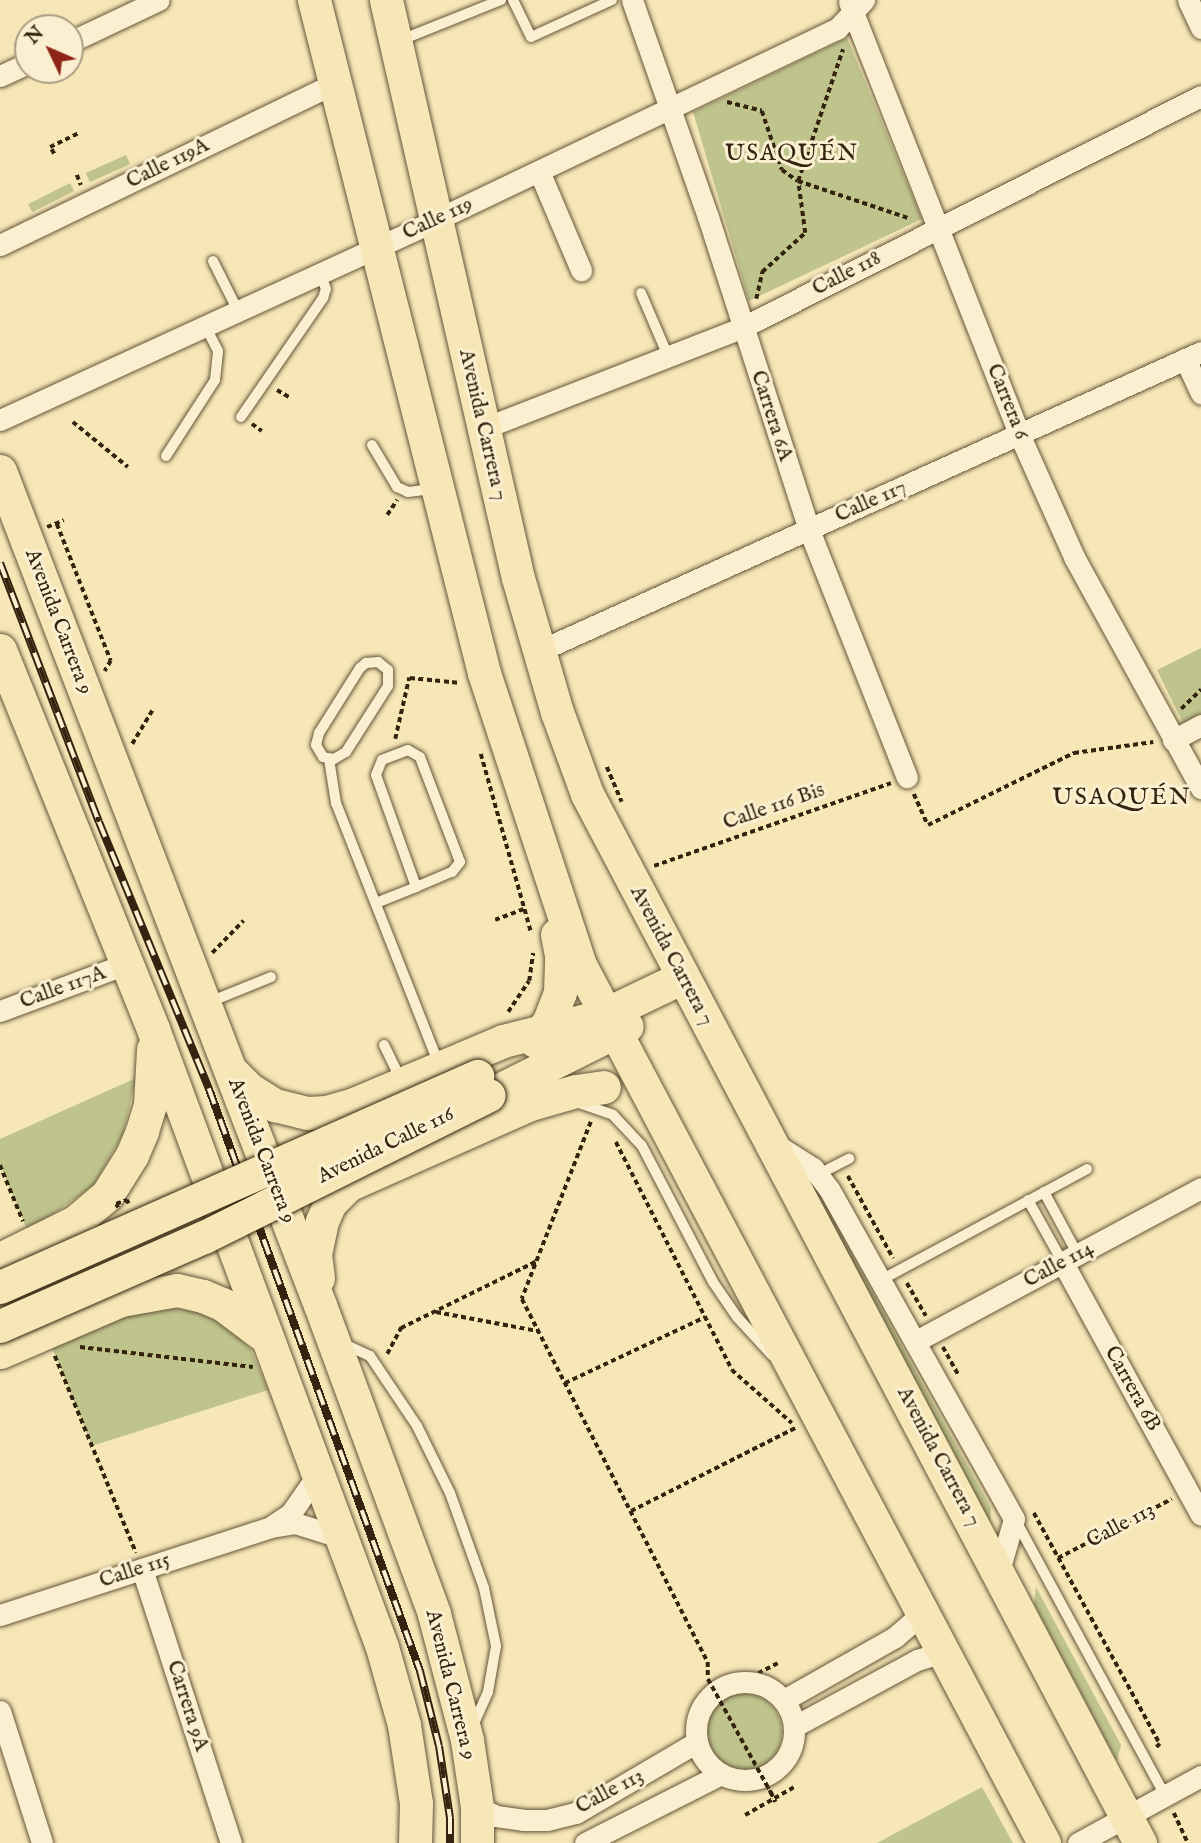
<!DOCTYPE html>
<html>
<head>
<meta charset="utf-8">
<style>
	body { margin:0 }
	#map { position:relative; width:1201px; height:1843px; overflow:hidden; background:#f7e7b7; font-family:"IM FELL English",serif }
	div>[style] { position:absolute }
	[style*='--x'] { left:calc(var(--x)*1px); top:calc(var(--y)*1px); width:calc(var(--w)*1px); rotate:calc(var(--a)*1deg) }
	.green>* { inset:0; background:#bfc48d; transform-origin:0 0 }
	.round { border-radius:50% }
	.path>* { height:3.5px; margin-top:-1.75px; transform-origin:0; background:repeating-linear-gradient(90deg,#34240f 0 5px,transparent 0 8.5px) }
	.roads { filter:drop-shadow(0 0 2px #655539) drop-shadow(0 0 2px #655539) }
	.lane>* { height:10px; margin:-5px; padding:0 5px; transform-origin:5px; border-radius:5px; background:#faefd0 }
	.street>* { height:21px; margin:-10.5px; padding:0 10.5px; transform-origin:10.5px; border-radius:10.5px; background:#faefd0 }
	.street>.ring { margin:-10.5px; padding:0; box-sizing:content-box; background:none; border:21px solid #faefd0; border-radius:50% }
	.primary>* { height:33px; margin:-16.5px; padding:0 16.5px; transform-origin:16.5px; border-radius:16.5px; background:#f7e7b7 }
	.rail>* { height:8px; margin-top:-4px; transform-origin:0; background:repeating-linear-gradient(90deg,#faefd0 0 16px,#34240f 0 32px); box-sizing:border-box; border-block:2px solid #34240f }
	.path-bridge>* { height:3.5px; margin-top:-1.75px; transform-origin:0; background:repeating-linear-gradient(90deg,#34240f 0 5px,transparent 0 8.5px) }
	.bridges { filter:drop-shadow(0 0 2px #34240f) drop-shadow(0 0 2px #34240f) }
	.primary-bridge>* { height:33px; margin:-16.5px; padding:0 16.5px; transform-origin:16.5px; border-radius:16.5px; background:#f7e7b7 }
	span { translate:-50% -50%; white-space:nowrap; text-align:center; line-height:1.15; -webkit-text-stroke:6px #faefd0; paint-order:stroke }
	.street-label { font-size:21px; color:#34240f }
	.neighbourhood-label { font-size:23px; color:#34240f; letter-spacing:2px }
	.quarter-label { font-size:24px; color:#34240f; letter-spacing:2px }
	.north { position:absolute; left:14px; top:14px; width:70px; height:70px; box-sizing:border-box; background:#faefd0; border:2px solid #ab9e83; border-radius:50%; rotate:314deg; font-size:19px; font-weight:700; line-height:28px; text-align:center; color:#34240f }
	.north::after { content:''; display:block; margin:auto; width:24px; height:32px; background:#8f2418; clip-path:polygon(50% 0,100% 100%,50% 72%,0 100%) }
</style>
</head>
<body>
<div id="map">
	<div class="green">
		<i style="clip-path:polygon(847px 38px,922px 219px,749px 301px,693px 112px)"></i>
		<i style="left:126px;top:155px;width:10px;height:44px;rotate:66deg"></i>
		<i style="left:70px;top:183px;width:9px;height:47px;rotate:63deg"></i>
		<i style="clip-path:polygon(1201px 648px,1201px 714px,1183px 723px,1157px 670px)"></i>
		<i style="clip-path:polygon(136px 1078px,123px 1134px,94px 1185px,28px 1232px,0 1165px,0 1139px)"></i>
		<i style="clip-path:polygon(807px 1188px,827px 1210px,991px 1508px,990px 1523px)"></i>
		<i style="clip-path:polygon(161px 1306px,199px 1312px,229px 1327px,251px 1350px,268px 1390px,92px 1446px,50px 1343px,124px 1309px)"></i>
		<i style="clip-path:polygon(1036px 1587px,1121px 1745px,1117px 1761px,1034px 1605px)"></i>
		<i class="round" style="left:704px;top:1693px;width:78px;height:78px"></i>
		<i style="clip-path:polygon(982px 1787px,1013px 1843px,877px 1843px)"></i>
	</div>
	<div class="path">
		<i style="--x:727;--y:102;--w:36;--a:14"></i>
		<i style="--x:762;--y:111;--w:62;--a:71.3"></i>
		<i style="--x:782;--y:170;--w:19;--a:35"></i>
		<i style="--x:798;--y:181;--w:119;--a:18.6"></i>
		<i style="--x:54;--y:154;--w:8;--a:-120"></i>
		<i style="--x:50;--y:147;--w:32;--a:-26"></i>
		<i style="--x:77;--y:175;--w:11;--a:68"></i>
		<i style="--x:756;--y:299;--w:28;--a:-77"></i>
		<i style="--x:762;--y:272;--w:58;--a:-42.2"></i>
		<i style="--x:805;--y:233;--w:52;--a:-97.7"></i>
		<i style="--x:798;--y:181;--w:139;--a:-71.2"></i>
		<i style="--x:277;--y:390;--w:16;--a:30"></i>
		<i style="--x:73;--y:422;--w:71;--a:39.3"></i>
		<i style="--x:252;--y:424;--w:12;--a:35"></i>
		<i style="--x:387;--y:515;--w:18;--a:-56"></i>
		<i style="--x:57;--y:524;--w:147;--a:68.5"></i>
		<i style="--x:111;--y:661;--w:12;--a:121"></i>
		<i style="--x:47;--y:527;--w:18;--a:-22"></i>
		<i style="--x:410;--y:678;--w:51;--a:5.6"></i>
		<i style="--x:1181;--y:709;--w:28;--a:-44"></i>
		<i style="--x:395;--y:739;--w:63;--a:-77.1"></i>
		<i style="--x:132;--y:744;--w:39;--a:-59"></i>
		<i style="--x:481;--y:754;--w:185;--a:74.3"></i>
		<i style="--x:607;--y:767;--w:38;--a:67"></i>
		<i style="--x:914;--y:794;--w:34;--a:66"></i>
		<i style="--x:928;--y:825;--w:163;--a:-26.3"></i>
		<i style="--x:1074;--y:753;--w:80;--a:-7.9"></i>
		<i style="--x:654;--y:866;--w:251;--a:-19.3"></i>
		<i style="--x:495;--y:920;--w:33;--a:-21"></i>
		<i style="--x:212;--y:953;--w:45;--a:-45.9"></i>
		<i style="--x:508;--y:1012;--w:37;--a:-56"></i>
		<i style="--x:529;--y:981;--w:28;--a:-82"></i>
		<i style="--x:591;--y:1122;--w:190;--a:111.3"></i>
		<i style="--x:522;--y:1299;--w:408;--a:62.9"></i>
		<i style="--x:708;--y:1662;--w:17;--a:90"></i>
		<i style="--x:616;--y:1142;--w:256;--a:63"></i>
		<i style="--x:732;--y:1370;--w:80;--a:41.5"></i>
		<i style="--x:0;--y:1165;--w:61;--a:67.7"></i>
		<i style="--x:848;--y:1176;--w:94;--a:61.2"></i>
		<i style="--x:907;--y:1283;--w:38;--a:60"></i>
		<i style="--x:436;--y:1312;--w:104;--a:10.6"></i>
		<i style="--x:80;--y:1347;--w:174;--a:6.6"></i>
		<i style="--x:943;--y:1347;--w:31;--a:61"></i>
		<i style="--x:387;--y:1354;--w:30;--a:-62"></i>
		<i style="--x:401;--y:1328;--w:152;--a:-26.2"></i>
		<i style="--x:55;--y:1356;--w:213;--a:67.6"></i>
		<i style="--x:565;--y:1383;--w:155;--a:-25.2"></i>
		<i style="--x:631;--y:1511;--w:184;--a:-26.8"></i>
		<i style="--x:1034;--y:1513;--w:263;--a:61.4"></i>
		<i style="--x:1160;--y:1744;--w:6;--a:135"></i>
		<i style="--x:1058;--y:1558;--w:128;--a:-27.4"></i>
		<i style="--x:743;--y:1681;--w:42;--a:-27.2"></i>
		<i style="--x:763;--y:1777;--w:28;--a:63"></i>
		<i style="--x:1174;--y:1813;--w:33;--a:65"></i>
	</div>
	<div class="roads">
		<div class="lane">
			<i style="--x:513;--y:0;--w:41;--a:64.1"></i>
			<i style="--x:531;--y:37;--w:89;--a:-24.6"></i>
			<i style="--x:401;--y:40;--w:108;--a:-21.8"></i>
			<i style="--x:213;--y:261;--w:56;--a:63.4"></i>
			<i style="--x:641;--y:293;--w:69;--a:66.8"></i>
			<i style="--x:241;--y:417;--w:145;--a:-55.4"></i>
			<i style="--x:323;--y:298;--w:9;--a:-72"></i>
			<i style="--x:326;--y:289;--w:17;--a:-111"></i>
			<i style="--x:372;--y:445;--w:49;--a:59.2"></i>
			<i style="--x:397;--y:487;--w:12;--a:24"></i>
			<i style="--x:408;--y:492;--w:26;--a:-7"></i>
			<i style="--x:166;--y:456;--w:90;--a:-57.2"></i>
			<i style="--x:215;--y:380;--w:29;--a:-84"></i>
			<i style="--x:218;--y:351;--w:28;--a:-117"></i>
			<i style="--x:378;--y:662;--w:13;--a:39"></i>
			<i style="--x:388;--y:670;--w:16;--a:90"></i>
			<i style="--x:388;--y:686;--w:78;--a:122.5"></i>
			<i style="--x:346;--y:752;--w:14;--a:150"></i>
			<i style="--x:334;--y:759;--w:11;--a:-170"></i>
			<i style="--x:323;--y:757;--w:14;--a:-120"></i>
			<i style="--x:316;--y:745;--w:12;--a:-76"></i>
			<i style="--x:319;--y:733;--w:77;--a:-57.8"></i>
			<i style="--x:360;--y:668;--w:8;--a:-40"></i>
			<i style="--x:366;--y:663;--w:12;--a:-5"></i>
			<i style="--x:329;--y:759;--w:45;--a:81"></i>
			<i style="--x:336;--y:803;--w:282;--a:68.5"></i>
			<i style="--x:376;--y:903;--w:43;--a:-21.8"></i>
			<i style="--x:416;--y:887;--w:39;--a:-23"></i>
			<i style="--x:452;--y:872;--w:13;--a:-51"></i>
			<i style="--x:460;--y:862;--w:112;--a:-110.9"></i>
			<i style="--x:420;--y:757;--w:14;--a:-150"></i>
			<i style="--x:408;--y:750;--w:28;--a:159"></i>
			<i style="--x:382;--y:760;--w:16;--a:112"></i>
			<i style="--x:376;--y:775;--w:119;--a:70.3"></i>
			<i style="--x:207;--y:1003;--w:69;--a:-22.1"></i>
			<i style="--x:384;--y:1045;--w:39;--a:64"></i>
			<i style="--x:579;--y:1103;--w:36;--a:19"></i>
			<i style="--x:613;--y:1115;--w:42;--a:46.9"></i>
			<i style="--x:642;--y:1146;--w:153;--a:62.4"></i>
			<i style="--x:713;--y:1282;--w:42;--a:55.6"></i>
			<i style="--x:737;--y:1317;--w:52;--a:47.4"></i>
			<i style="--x:819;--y:1174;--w:34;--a:-27"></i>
			<i style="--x:1044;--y:1192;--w:72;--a:61.6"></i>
			<i style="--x:1028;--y:1200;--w:72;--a:60.9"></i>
			<i style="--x:881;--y:1280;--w:234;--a:-28.3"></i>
			<i style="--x:342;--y:1343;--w:31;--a:25"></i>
			<i style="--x:370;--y:1356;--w:84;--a:56.1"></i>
			<i style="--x:417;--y:1426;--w:75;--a:63.8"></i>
			<i style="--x:450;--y:1493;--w:101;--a:70.3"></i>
			<i style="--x:484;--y:1588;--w:59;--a:78.3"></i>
			<i style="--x:496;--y:1646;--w:47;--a:99.9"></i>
			<i style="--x:488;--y:1692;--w:39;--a:114"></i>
			<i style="--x:1016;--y:1521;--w:312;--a:61.5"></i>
		</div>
		<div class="street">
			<i style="--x:632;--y:0;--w:230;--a:70.7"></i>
			<i style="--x:708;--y:217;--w:329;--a:72.1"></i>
			<i style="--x:809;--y:530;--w:266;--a:68.4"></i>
			<i style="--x:1188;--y:0;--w:31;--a:65"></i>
			<i style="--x:849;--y:2;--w:466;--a:68.5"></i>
			<i style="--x:1020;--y:436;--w:133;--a:65.9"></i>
			<i style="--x:1074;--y:557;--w:264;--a:61.2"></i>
			<i style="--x:70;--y:42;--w:98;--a:-25.3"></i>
			<i style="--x:0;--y:76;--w:31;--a:-25"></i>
			<i style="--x:539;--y:171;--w:108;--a:67"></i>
			<i style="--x:0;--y:245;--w:372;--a:-25.8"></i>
			<i style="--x:1185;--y:359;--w:38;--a:65"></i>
			<i style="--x:0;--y:420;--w:463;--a:-24.6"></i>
			<i style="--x:421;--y:227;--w:461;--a:-25.5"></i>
			<i style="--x:837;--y:29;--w:40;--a:-47"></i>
			<i style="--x:482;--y:429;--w:280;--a:-21.3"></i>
			<i style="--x:743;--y:327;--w:513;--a:-26.76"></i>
			<i style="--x:539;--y:651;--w:726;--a:-24.31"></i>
			<i style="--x:1173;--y:740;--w:32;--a:-28"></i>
			<i style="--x:0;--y:1011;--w:134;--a:-20.5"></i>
			<i style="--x:772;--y:1142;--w:49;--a:32.4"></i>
			<i style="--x:813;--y:1168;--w:26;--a:53"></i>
			<i style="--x:829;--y:1189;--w:378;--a:60.7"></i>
			<i style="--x:1014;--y:1519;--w:54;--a:106.1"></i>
			<i style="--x:1063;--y:1263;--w:287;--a:61.3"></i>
			<i style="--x:916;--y:1341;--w:323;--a:-28.2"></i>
			<i style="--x:272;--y:1526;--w:23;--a:-34"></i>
			<i style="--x:291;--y:1513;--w:47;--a:-55.3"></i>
			<i style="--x:142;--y:1569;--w:288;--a:72"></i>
			<i style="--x:0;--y:1615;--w:285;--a:-18"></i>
			<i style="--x:271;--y:1527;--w:24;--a:-9"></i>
			<i style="--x:295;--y:1523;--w:50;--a:17.4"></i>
			<i class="ring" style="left:696px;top:1682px;width:77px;height:77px"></i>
			<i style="--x:784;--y:1700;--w:128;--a:-29.6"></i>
			<i style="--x:895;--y:1637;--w:37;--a:-41"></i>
			<i style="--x:0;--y:1711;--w:139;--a:72.3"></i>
			<i style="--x:795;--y:1726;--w:139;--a:-28.4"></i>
			<i style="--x:917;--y:1660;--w:28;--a:-17"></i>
			<i style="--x:477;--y:1807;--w:21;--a:25"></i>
			<i style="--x:496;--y:1816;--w:27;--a:8"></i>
			<i style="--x:523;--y:1820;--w:24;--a:0"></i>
			<i style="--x:547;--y:1820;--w:30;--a:-14"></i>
			<i style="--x:576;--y:1813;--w:140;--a:-30.4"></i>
			<i style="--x:585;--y:1843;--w:153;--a:-26.9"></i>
			<i style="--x:1078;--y:1843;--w:140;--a:-28.6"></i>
		</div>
		<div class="primary">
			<i style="--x:314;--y:0;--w:694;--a:75.82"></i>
			<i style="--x:484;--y:673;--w:307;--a:71.8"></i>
			<i style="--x:580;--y:965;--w:993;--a:62.14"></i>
			<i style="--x:386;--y:0;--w:593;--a:77.14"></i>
			<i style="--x:518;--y:578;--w:140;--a:73.8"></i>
			<i style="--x:557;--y:712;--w:87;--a:69.9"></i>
			<i style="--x:587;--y:794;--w:1186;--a:62.2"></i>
			<i style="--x:0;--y:471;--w:893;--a:69.01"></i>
			<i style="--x:320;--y:1305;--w:329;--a:69.7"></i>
			<i style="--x:434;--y:1614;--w:130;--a:75.3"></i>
			<i style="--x:467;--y:1740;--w:68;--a:81.5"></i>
			<i style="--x:477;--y:1807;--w:36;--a:90"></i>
			<i style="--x:0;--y:650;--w:409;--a:68"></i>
			<i style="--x:153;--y:1029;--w:659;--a:69.67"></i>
			<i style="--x:382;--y:1647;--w:81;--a:74.2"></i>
			<i style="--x:404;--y:1725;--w:79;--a:81.3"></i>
			<i style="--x:416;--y:1803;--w:40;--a:91.4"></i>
			<i style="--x:587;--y:1023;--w:106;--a:-25.6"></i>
			<i style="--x:535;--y:1041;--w:24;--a:-55"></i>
			<i style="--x:549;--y:1021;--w:31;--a:-69"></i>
			<i style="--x:560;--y:992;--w:37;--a:-88"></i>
			<i style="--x:561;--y:955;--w:21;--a:-101"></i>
			<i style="--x:232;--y:1072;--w:24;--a:45"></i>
			<i style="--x:249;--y:1089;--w:31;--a:32"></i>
			<i style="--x:275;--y:1105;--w:34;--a:14"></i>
			<i style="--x:308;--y:1113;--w:18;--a:-3"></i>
			<i style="--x:326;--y:1112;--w:29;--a:-16"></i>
			<i style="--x:354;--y:1104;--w:162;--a:-22.9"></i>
			<i style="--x:503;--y:1041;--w:106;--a:-14.2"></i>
			<i style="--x:489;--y:1095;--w:154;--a:-26.6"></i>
			<i style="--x:0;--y:1259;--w:84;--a:-26.3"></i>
			<i style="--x:75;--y:1222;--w:42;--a:-40.2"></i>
			<i style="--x:107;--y:1195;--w:47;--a:-58"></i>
			<i style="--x:132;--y:1155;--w:26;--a:-67"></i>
			<i style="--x:142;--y:1131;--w:27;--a:-73"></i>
			<i style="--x:150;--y:1105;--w:56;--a:-86.9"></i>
			<i style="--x:318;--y:1278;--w:24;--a:-97"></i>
			<i style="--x:315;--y:1254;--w:34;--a:-78"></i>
			<i style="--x:322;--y:1221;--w:20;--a:-66"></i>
			<i style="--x:330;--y:1203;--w:25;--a:-45"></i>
			<i style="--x:348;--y:1185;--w:199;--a:-24"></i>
			<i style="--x:530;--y:1104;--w:48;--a:-15.8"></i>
			<i style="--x:576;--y:1091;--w:28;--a:-8"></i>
			<i style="--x:0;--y:1352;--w:132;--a:-23.3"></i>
			<i style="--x:121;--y:1300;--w:57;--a:-10.1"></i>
			<i style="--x:177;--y:1290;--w:27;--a:13"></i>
			<i style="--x:203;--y:1296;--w:21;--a:23"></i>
			<i style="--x:222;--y:1304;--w:55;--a:36.9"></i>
		</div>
	</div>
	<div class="rail">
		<i style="--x:0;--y:563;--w:277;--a:69.1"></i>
		<i style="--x:99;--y:822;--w:289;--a:67.6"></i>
		<i style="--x:209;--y:1089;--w:619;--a:70.07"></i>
		<i style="--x:420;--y:1671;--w:77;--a:75.8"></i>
		<i style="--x:439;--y:1746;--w:73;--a:81.3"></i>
		<i style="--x:450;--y:1818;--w:25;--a:90"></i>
	</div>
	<div class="path-bridge">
		<i style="--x:118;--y:1208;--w:4;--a:-117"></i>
		<i style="--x:116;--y:1204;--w:12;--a:-20"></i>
		<i style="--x:127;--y:1200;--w:4;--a:63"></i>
		<i style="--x:708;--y:1679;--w:136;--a:61"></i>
		<i style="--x:745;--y:1815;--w:59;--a:-29.6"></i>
	</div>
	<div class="bridges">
		<div class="primary-bridge">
			<i style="--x:0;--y:1287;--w:522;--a:-23.86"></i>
			<i style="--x:0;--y:1326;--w:223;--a:-23.6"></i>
			<i style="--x:204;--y:1237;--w:318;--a:-26.5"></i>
		</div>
	</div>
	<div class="street-label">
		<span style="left:168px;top:164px;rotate:-26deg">Calle 119A</span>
		<span style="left:438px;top:219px;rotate:-25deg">Calle 119</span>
		<span style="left:847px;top:274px;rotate:-27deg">Calle 118</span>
		<span style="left:1007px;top:402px;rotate:68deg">Carrera 6</span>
		<span style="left:771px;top:416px;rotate:72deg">Carrera 6A</span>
		<span style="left:482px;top:425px;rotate:77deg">Avenida Carrera 7</span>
		<span style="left:871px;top:502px;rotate:-24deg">Calle 117</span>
		<span style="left:58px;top:622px;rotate:69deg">Avenida Carrera 9</span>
		<span style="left:774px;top:807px;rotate:-19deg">Calle 116 Bis</span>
		<span style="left:671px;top:956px;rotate:62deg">Avenida Carrera 7</span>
		<span style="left:63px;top:988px;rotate:-20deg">Calle 117A</span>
		<span style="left:386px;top:1146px;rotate:-26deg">Avenida Calle 116</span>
		<span style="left:261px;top:1151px;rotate:69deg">Avenida Carrera 9</span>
		<span style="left:1059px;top:1265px;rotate:-28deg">Calle 114</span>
		<span style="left:1132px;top:1389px;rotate:61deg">Carrera 6B</span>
		<span style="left:938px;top:1457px;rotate:62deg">Avenida Carrera 7</span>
		<span style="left:1121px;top:1526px;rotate:-28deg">Calle 113</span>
		<span style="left:135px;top:1571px;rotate:-18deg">Calle 115</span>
		<span style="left:450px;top:1685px;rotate:76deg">Avenida Carrera 9</span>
		<span style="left:187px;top:1706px;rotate:72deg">Carrera 9A</span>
		<span style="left:610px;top:1792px;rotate:-28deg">Calle 113</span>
	</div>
	<div class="neighbourhood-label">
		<span style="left:792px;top:154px">USAQUÉN</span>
	</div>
	<div class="quarter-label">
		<span style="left:1122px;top:798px">USAQUÉN</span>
	</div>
	<div class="north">N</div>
</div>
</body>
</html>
